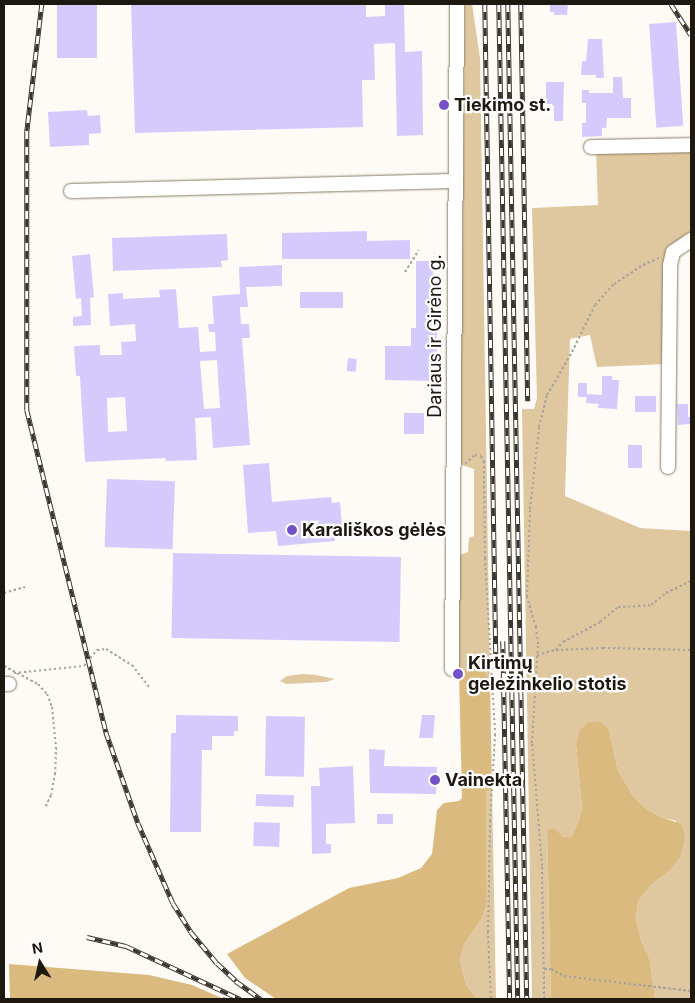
<!DOCTYPE html>
<html>
<head>
<meta charset="utf-8">
<style>
	body { margin:0 }
	#map { position:relative; width:695px; height:1003px; overflow:hidden; background:#fefbf6; font-family:Inter,sans-serif }
	div>[style] { position:absolute }
	[style*='--x'] { left:calc(var(--x)*1px); top:calc(var(--y)*1px); width:calc(var(--w)*1px); rotate:calc(var(--a)*1deg) }
	.green>* { inset:0; background:#dfc89f }
	.forest>* { inset:0; background:#daba7e }
	.building>* { inset:0; background:#d4cbfc; transform-origin:0 0 }
	.path>* { height:2px; margin-top:-1px; transform-origin:0; background:repeating-linear-gradient(90deg,#a5a29b 0 2.5px,transparent 0 5px) }
	.roads { filter:drop-shadow(0 0 1px #897c65) drop-shadow(0 0 1px #897c65) }
	.minor>* { height:14px; margin:-7px; padding:0 7px; transform-origin:7px; border-radius:7px; background:#fff }
	.rail>* { height:4.5px; margin-top:-2.25px; transform-origin:0; background:repeating-linear-gradient(90deg,#fff 0 8px,#3b362d 0 16px); box-sizing:border-box; border-block:1px solid #3b362d }
	.dots>* { width:14px; height:14px; translate:-50% -50%; box-sizing:border-box; border:2px solid #fff; border-radius:50% }
	span { translate:-50% -50%; white-space:nowrap; text-align:center; line-height:1.15; -webkit-text-stroke:4.5px #fff; paint-order:stroke }
	.poi-label { font-size:18px; color:#1e1910; font-weight:700 }
	.left { translate:0 -50%; text-align:left }
	.street-label { font-size:18px; color:#1e1910 }
	.frame { position:absolute; inset:0; border:5px solid #1e1910; pointer-events:none }
	.north { position:absolute; left:15px; top:938px; width:50px; height:50px; -webkit-text-stroke:4px #fff; paint-order:stroke; rotate:350deg; font-size:14px; font-weight:700; line-height:20px; text-align:center; color:#1e1910 }
	.north::after { content:''; display:block; margin:auto; width:18px; height:22px; background:#1e1910; clip-path:polygon(50% 0,100% 100%,50% 72%,0 100%) }
</style>
</head>
<body>
<div id="map">
	<div class="green">
		<i style="clip-path:polygon(465px 4px,472px 4px,480px 58px,490px 682px,487px 675px,472px 668px,459px 673px,459px 659px,457px 659px,460px 555px,468px 552px,469px 538px,474px 536px,474px 469px,462px 465px,460px 461px)"></i>
		<i style="clip-path:polygon(691px 148px,691px 245px,666px 260px,665px 364px,597px 367px,590px 335px,570px 339px,565px 496px,640px 528px,691px 531px,691px 999px,655px 999px,650px 960px,641px 940px,636px 919px,638px 901px,651px 885px,669px 871px,676px 821px,661px 817px,645px 808px,633px 796px,618px 771px,609px 730px,579px 731px,576px 744px,582px 807px,579px 820px,572px 836px,563px 837px,547px 830px,551px 999px,532px 999px,522px 409px,534px 409px,537px 398px,532px 208px,598px 205px,596px 150px)"></i>
		<i style="clip-path:polygon(303px 674px,316px 675px,335px 679px,326px 682px,286px 684px,280px 681px,287px 676px)"></i>
		<i style="clip-path:polygon(492px 788px,496px 999px,478px 999px,466px 985px,460px 960px,464px 944px,481px 920px,486px 907px,486px 792px)"></i>
	</div>
	<div class="forest">
		<i style="clip-path:polygon(472px 668px,481px 669px,487px 675px,490px 682px,492px 788px,486px 792px,486px 907px,481px 920px,464px 944px,460px 960px,466px 985px,478px 999px,276px 999px,245px 978px,227px 954px,349px 888px,398px 878px,421px 868px,432px 854px,437px 810px,444px 803px,459px 801px,462px 798px,459px 673px)"></i>
		<i style="clip-path:polygon(589px 722px,601px 722px,609px 730px,618px 771px,633px 796px,645px 808px,661px 817px,681px 824px,685px 837px,680px 857px,669px 871px,651px 885px,638px 901px,636px 919px,641px 940px,650px 960px,655px 999px,551px 999px,547px 830px,554px 828px,563px 837px,572px 836px,579px 820px,582px 807px,576px 744px,579px 731px)"></i>
		<i style="clip-path:polygon(9px 964px,149px 975px,192px 985px,224px 999px,10px 999px)"></i>
	</div>
	<div class="building">
		<i style="left:57px;top:4px;width:40px;height:54px"></i>
		<i style="clip-path:polygon(131px 4px,366px 4px,366px 17px,385px 16px,385px 4px,404px 4px,405px 52px,422px 51px,423px 135px,397px 136px,395px 43px,374px 44px,375px 80px,362px 80px,363px 127px,135px 133px)"></i>
		<i style="clip-path:polygon(550px 4px,568px 4px,567px 15px,554px 15px,554px 12px,550px 12px)"></i>
		<i style="left:676px;top:22px;width:104px;height:27px;rotate:86deg"></i>
		<i style="clip-path:polygon(588px 39px,602px 39px,604px 78px,596px 78px,596px 75px,581px 75px,582px 61px,586px 61px)"></i>
		<i style="clip-path:polygon(613px 77px,622px 77px,623px 98px,631px 98px,631px 118px,607px 118px,606px 128px,602px 128px,602px 136px,582px 137px,582px 123px,586px 123px,586px 103px,582px 103px,582px 90px,589px 90px,589px 93px,613px 93px)"></i>
		<i style="clip-path:polygon(546px 82px,564px 82px,563px 121px,554px 121px,554px 107px,552px 104px,546px 104px)"></i>
		<i style="clip-path:polygon(87px 110px,88px 116px,100px 115px,101px 133px,89px 134px,89px 145px,50px 147px,48px 112px)"></i>
		<i style="clip-path:polygon(367px 231px,367px 241px,410px 240px,410px 259px,282px 259px,282px 233px)"></i>
		<i style="clip-path:polygon(227px 234px,228px 260px,221px 261px,222px 267px,113px 271px,112px 238px)"></i>
		<i style="clip-path:polygon(90px 254px,94px 297px,90px 298px,91px 325px,73px 326px,73px 317px,82px 316px,81px 298px,76px 299px,72px 256px)"></i>
		<i style="clip-path:polygon(416px 261px,433px 261px,433px 329px,437px 329px,436px 381px,385px 380px,385px 346px,411px 346px,411px 328px,416px 328px)"></i>
		<i style="clip-path:polygon(evenodd,282px 265px,282px 286px,246px 287px,248px 307px,240px 307px,241px 324px,249px 324px,250px 338px,242px 338px,250px 445px,213px 448px,211px 417px,195px 418px,197px 460px,166px 461px,165px 458px,85px 462px,80px 376px,76px 376px,74px 346px,100px 345px,100px 355px,122px 355px,121px 342px,136px 341px,135px 324px,110px 326px,108px 294px,123px 293px,123px 299px,160px 297px,159px 290px,176px 289px,179px 328px,198px 327px,200px 352px,216px 351px,215px 332px,209px 332px,208px 324px,214px 324px,212px 296px,240px 294px,239px 267px,282px 265px,217px 360px,220px 408px,204px 409px,200px 361px,217px 360px,282px 265px,125px 397px,127px 431px,108px 432px,107px 398px,125px 397px)"></i>
		<i style="left:343px;top:292px;width:16px;height:43px;rotate:90deg"></i>
		<i style="left:348px;top:358px;width:9px;height:13px;rotate:6deg"></i>
		<i style="clip-path:polygon(602px 376px,612px 376px,612px 380px,619px 380px,617px 409px,598px 408px,599px 404px,586px 403px,587px 394px,602px 395px)"></i>
		<i style="left:578px;top:383px;width:9px;height:14px"></i>
		<i style="left:635px;top:396px;width:21px;height:16px"></i>
		<i style="clip-path:polygon(677px 404px,688px 404px,688px 417px,691px 417px,691px 424px,678px 425px)"></i>
		<i style="left:404px;top:413px;width:20px;height:21px"></i>
		<i style="left:628px;top:445px;width:14px;height:23px"></i>
		<i style="clip-path:polygon(269px 463px,272px 502px,331px 497px,332px 503px,340px 502px,342px 525px,333px 526px,335px 541px,278px 546px,276px 531px,248px 533px,243px 465px)"></i>
		<i style="left:107px;top:479px;width:68px;height:68px;rotate:2deg"></i>
		<i style="left:173px;top:553px;width:228px;height:85px;rotate:1deg"></i>
		<i style="clip-path:polygon(176px 715px,238px 716px,238px 731px,234px 731px,234px 736px,212px 736px,212px 750px,202px 750px,201px 832px,170px 832px,171px 733px,176px 733px)"></i>
		<i style="clip-path:polygon(422px 715px,435px 715px,433px 738px,419px 738px)"></i>
		<i style="left:266px;top:716px;width:39px;height:60px;rotate:1deg"></i>
		<i style="clip-path:polygon(369px 749px,385px 750px,384px 766px,437px 767px,436px 794px,370px 793px)"></i>
		<i style="clip-path:polygon(353px 766px,355px 823px,326px 824px,326px 844px,331px 844px,331px 853px,312px 854px,311px 786px,320px 786px,319px 768px)"></i>
		<i style="left:256px;top:794px;width:38px;height:12px;rotate:2deg"></i>
		<i style="left:377px;top:814px;width:16px;height:10px"></i>
		<i style="left:254px;top:822px;width:26px;height:24px;rotate:2deg"></i>
	</div>
	<div class="path">
		<i style="--x:405;--y:272;--w:26;--a:-58"></i>
		<i style="--x:465;--y:464;--w:13;--a:-42"></i>
		<i style="--x:475;--y:455;--w:6;--a:9"></i>
		<i style="--x:481;--y:456;--w:6;--a:59"></i>
		<i style="--x:484;--y:461;--w:97;--a:89.4"></i>
		<i style="--x:485;--y:558;--w:176;--a:86.7"></i>
		<i style="--x:495;--y:734;--w:86;--a:93.3"></i>
		<i style="--x:490;--y:820;--w:111;--a:91"></i>
		<i style="--x:488;--y:931;--w:68;--a:87.5"></i>
		<i style="--x:4;--y:593;--w:22;--a:-16"></i>
		<i style="--x:556;--y:650;--w:11;--a:-49"></i>
		<i style="--x:563;--y:642;--w:42;--a:-28.4"></i>
		<i style="--x:600;--y:622;--w:23;--a:-40"></i>
		<i style="--x:618;--y:607;--w:33;--a:-3"></i>
		<i style="--x:651;--y:605;--w:19;--a:-39"></i>
		<i style="--x:666;--y:593;--w:28;--a:-26"></i>
		<i style="--x:537;--y:655;--w:20;--a:-15"></i>
		<i style="--x:556;--y:650;--w:47;--a:-2.4"></i>
		<i style="--x:603;--y:648;--w:88;--a:1.3"></i>
		<i style="--x:4;--y:666;--w:38;--a:28"></i>
		<i style="--x:38;--y:684;--w:13;--a:48"></i>
		<i style="--x:47;--y:694;--w:14;--a:69"></i>
		<i style="--x:52;--y:707;--w:40;--a:84.3"></i>
		<i style="--x:56;--y:747;--w:26;--a:92"></i>
		<i style="--x:55;--y:773;--w:22;--a:100"></i>
		<i style="--x:51;--y:795;--w:14;--a:115"></i>
		<i style="--x:14;--y:673;--w:70;--a:-5.7"></i>
		<i style="--x:84;--y:666;--w:21;--a:-51"></i>
		<i style="--x:97;--y:650;--w:9;--a:-6"></i>
		<i style="--x:106;--y:649;--w:31;--a:32"></i>
		<i style="--x:132;--y:665;--w:29;--a:52"></i>
		<i style="--x:544;--y:969;--w:7;--a:0"></i>
		<i style="--x:551;--y:969;--w:15;--a:28"></i>
		<i style="--x:564;--y:976;--w:128;--a:6.7"></i>
		<i style="--x:224;--y:997;--w:2;--a:90"></i>
		<i style="--x:544;--y:999;--w:133;--a:-90.9"></i>
		<i style="--x:542;--y:866;--w:123;--a:-94.6"></i>
		<i style="--x:532;--y:743;--w:99;--a:-86.5"></i>
		<i style="--x:538;--y:644;--w:17;--a:-97"></i>
		<i style="--x:536;--y:627;--w:31;--a:-107"></i>
		<i style="--x:527;--y:597;--w:88;--a:-88"></i>
		<i style="--x:530;--y:509;--w:82;--a:-83.7"></i>
		<i style="--x:539;--y:427;--w:33;--a:-76"></i>
		<i style="--x:547;--y:395;--w:50;--a:-59.8"></i>
		<i style="--x:572;--y:352;--w:52;--a:-63.9"></i>
		<i style="--x:595;--y:305;--w:28;--a:-48"></i>
		<i style="--x:614;--y:284;--w:35;--a:-33"></i>
		<i style="--x:643;--y:265;--w:20;--a:-24"></i>
	</div>
	<div class="roads">
		<div class="minor">
			<i style="--x:591;--y:147;--w:100;--a:-1.1"></i>
			<i style="--x:71;--y:191;--w:384;--a:-1.5"></i>
			<i style="--x:668;--y:467;--w:202;--a:-89.4"></i>
			<i style="--x:670;--y:265;--w:13;--a:-77"></i>
			<i style="--x:673;--y:252;--w:22;--a:-34"></i>
			<i style="--x:452;--y:669;--w:665;--a:-89.57"></i>
			<i style="--x:4;--y:684;--w:5;--a:0"></i>
		</div>
	</div>
	<div class="rail">
		<i style="--x:42;--y:4;--w:128;--a:96.7"></i>
		<i style="--x:27;--y:131;--w:279;--a:90"></i>
		<i style="--x:27;--y:410;--w:332;--a:76.2"></i>
		<i style="--x:106;--y:732;--w:96;--a:70.6"></i>
		<i style="--x:138;--y:823;--w:87;--a:66.4"></i>
		<i style="--x:173;--y:903;--w:34;--a:58"></i>
		<i style="--x:191;--y:932;--w:40;--a:50"></i>
		<i style="--x:217;--y:963;--w:26;--a:43"></i>
		<i style="--x:236;--y:981;--w:31;--a:36"></i>
		<i style="--x:485;--y:4;--w:650;--a:89.03"></i>
		<i style="--x:499;--y:4;--w:995;--a:88.91"></i>
		<i style="--x:508;--y:4;--w:995;--a:88.91"></i>
		<i style="--x:521;--y:4;--w:397;--a:89"></i>
		<i style="--x:671;--y:4;--w:37;--a:57"></i>
		<i style="--x:503;--y:641;--w:358;--a:88.9"></i>
		<i style="--x:87;--y:937;--w:40;--a:13"></i>
		<i style="--x:126;--y:946;--w:126;--a:24.9"></i>
	</div>
	<div class="dots">
		<i style="left:444px;top:105px;background:#7450c9"></i>
		<i style="left:292px;top:530px;background:#7450c9"></i>
		<i style="left:458px;top:674px;background:#7450c9"></i>
		<i style="left:435px;top:780px;background:#7450c9"></i>
	</div>
	<div class="poi-label">
		<span class="left" style="left:454px;top:105px">Tiekimo st.</span>
		<span class="left" style="left:302px;top:530px">Karališkos gėlės</span>
		<span class="left" style="left:468px;top:674px">Kirtimų<br>geležinkelio stotis</span>
		<span class="left" style="left:445px;top:780px">Vainekta</span>
	</div>
	<div class="street-label">
		<span style="left:435px;top:336px;rotate:-90deg">Dariaus ir Girėno g.</span>
	</div>
	<div class="frame"></div>
	<div class="north">N</div>
</div>
</body>
</html>
